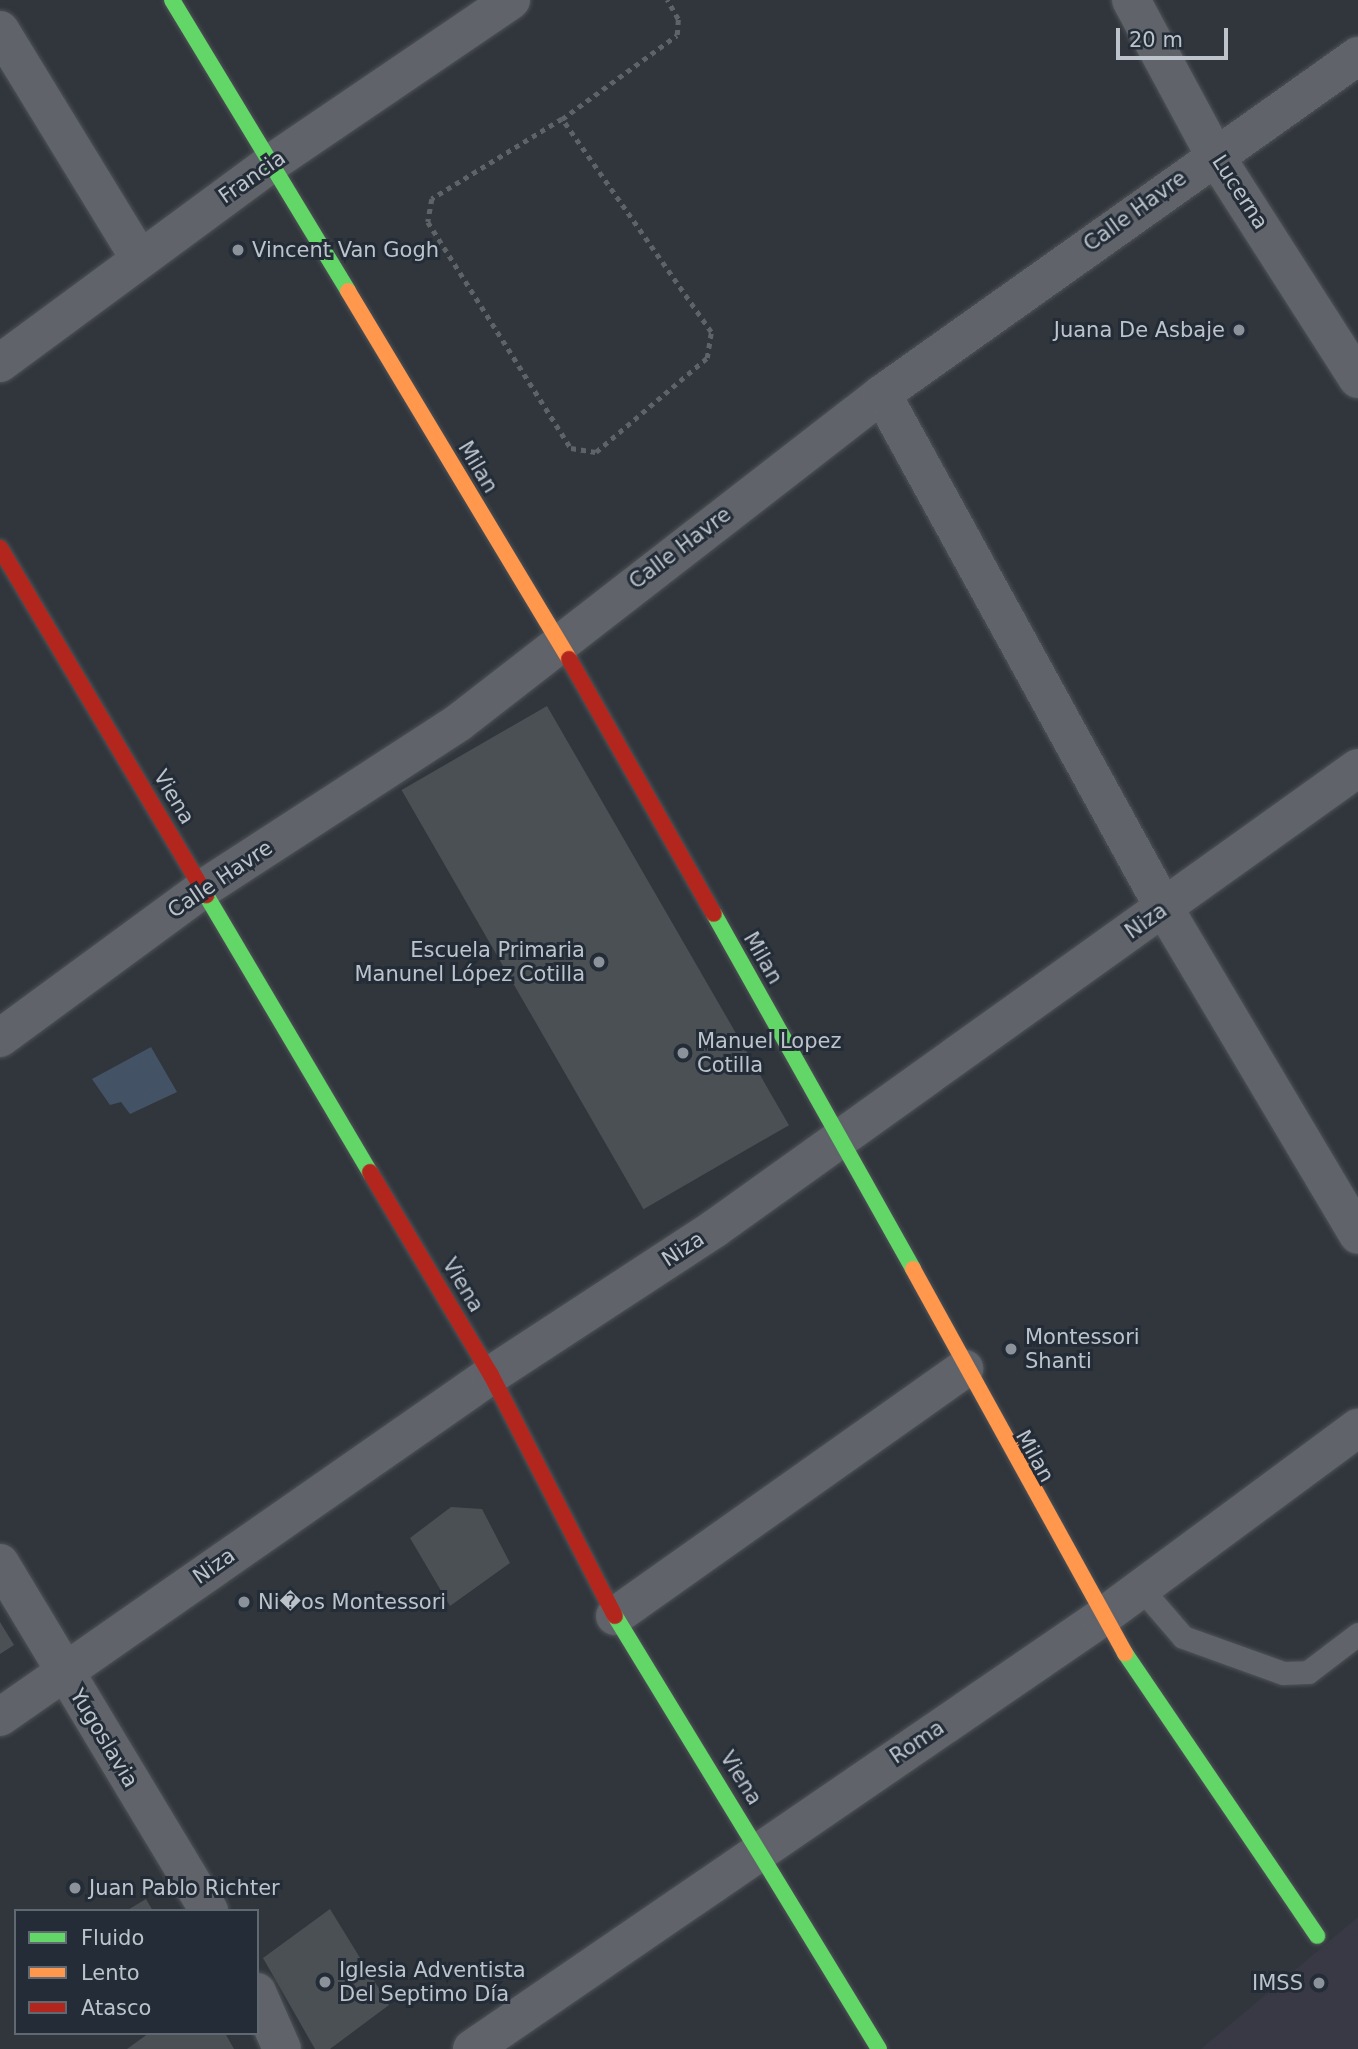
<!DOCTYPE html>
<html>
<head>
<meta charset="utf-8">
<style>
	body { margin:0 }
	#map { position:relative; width:1358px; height:2049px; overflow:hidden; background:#30363c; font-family:"DejaVu Sans",sans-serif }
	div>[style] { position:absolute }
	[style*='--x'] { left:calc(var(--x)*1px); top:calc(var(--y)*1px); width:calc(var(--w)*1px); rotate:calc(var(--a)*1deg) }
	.medical>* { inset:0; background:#393945 }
	.water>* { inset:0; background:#435365 }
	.building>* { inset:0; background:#4b5055; transform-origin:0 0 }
	.path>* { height:4.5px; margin-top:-2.25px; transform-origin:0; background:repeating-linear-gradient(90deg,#5e6368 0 5px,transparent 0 10px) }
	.roads { filter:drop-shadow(0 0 2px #4e5256) drop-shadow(0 0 2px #4e5256) }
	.lane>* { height:23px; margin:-11.5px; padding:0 11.5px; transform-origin:11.5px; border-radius:11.5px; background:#60646a }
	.street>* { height:38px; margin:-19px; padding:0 19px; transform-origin:19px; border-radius:19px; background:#60646a }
	.fast>* { height:16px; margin:-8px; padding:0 8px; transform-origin:8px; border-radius:8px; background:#63d668 }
	.slow>* { height:16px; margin:-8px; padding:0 8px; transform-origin:8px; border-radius:8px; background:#ff974d }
	.jam>* { height:16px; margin:-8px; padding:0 8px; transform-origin:8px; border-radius:8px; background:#b3261e }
	.dots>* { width:19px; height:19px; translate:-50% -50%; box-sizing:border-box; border:4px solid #232c37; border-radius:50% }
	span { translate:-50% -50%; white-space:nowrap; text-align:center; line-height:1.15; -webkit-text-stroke:6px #232c37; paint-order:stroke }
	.street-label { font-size:21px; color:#bcc3cb }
	.poi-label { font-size:21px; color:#bcc3cb }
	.left { translate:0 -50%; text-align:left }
	.right { translate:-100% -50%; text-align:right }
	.legend { position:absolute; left:14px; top:1909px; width:245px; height:126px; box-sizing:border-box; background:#232c37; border:2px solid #606872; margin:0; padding:9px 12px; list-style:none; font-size:21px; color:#bcc3cb }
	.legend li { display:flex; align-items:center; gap:14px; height:35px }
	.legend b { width:35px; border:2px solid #606872 }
	.scale { position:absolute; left:1116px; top:28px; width:112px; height:32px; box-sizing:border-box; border:4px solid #bcc3cb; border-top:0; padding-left:9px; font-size:21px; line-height:24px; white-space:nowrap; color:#bcc3cb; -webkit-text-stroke:5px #232c37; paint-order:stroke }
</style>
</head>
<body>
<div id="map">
	<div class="medical">
		<i style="clip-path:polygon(1358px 1917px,1358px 2049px,1201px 2049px)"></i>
	</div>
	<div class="water">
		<i style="clip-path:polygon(151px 1047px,177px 1092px,130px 1114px,121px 1102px,110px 1105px,92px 1079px)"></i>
	</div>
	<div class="building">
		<i style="left:547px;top:706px;width:484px;height:168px;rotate:60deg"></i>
		<i style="clip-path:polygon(451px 1507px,482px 1509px,510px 1563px,450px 1606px,410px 1538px)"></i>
		<i style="clip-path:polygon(0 1622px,14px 1645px,0 1654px)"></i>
		<i style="clip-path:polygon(146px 1899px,153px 1911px,126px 1911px)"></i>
		<i style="clip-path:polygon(330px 1909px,389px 2005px,330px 2049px,315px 2049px,263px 1958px)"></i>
		<i style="clip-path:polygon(149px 2033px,225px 2033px,234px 2049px,127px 2049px)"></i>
	</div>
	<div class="path">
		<i style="--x:562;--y:119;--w:153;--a:148.4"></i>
		<i style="--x:432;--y:199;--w:23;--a:100"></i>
		<i style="--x:428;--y:222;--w:267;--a:57.7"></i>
		<i style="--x:571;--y:448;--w:25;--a:9"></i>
		<i style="--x:596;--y:452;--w:145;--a:-40.3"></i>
		<i style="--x:707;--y:358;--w:26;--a:-81"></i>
		<i style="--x:711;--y:332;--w:260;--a:-125"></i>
		<i style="--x:562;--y:119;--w:142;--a:-36.1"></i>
		<i style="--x:677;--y:35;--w:16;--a:-86"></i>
		<i style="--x:678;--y:19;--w:22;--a:-120"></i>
	</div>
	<div class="roads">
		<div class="lane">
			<i style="--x:1139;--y:1586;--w:67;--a:49.2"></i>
			<i style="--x:1183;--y:1637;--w:106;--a:19.8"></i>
			<i style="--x:1283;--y:1673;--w:25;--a:-2"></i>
			<i style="--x:1308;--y:1672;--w:63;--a:-37.2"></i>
		</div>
		<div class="street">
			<i style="--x:1131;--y:0;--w:175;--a:61.7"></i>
			<i style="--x:1214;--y:154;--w:267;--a:57.4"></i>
			<i style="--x:0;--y:30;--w:267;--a:58.6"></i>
			<i style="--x:0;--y:363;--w:332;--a:-36.4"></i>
			<i style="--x:267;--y:166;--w:295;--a:-34.2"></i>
			<i style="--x:882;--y:394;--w:586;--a:61.25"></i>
			<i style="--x:1164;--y:908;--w:380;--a:59.3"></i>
			<i style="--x:0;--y:1038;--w:253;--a:-36.3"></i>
			<i style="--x:204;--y:888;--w:303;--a:-33"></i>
			<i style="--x:458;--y:723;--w:537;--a:-37.81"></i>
			<i style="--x:882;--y:394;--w:584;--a:-35.38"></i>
			<i style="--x:0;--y:1563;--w:406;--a:59"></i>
			<i style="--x:615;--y:1616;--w:428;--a:-35.3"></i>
			<i style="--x:0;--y:1717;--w:598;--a:-34.86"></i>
			<i style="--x:491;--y:1375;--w:267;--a:-33.2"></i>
			<i style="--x:714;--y:1229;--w:792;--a:-35.6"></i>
			<i style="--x:257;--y:1992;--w:62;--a:66.3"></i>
			<i style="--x:472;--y:2049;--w:762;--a:-34.42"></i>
			<i style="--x:1101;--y:1618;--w:320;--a:-36.5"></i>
		</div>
		<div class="fast">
			<i style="--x:172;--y:0;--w:340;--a:58.8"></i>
			<i style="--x:206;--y:895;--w:322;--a:59.4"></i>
			<i style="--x:714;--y:914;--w:407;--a:60.7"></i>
			<i style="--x:615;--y:1616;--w:507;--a:58.63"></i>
			<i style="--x:1125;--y:1653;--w:342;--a:55.8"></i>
		</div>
		<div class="slow">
			<i style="--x:348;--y:291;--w:429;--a:59"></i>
			<i style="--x:913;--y:1269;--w:439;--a:61.1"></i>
		</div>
		<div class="jam">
			<i style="--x:0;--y:548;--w:404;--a:59.3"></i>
			<i style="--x:569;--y:659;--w:293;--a:60.4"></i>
			<i style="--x:370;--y:1172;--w:236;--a:59.2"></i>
			<i style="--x:491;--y:1375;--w:271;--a:62.8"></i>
		</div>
	</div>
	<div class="dots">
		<i style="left:238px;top:250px;background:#8b9299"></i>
		<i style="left:1239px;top:330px;background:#8b9299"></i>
		<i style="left:599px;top:962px;background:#8b9299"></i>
		<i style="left:683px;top:1053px;background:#8b9299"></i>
		<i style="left:1011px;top:1349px;background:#8b9299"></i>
		<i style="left:244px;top:1602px;background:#8b9299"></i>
		<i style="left:75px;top:1888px;background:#8b9299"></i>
		<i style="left:325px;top:1982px;background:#8b9299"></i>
		<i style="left:1319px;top:1983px;background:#8b9299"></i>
	</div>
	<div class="street-label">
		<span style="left:252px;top:177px;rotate:-35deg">Francia</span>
		<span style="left:1240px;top:192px;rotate:57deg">Lucerna</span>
		<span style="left:1135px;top:211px;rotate:-36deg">Calle Havre</span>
		<span style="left:478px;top:467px;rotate:59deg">Milan</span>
		<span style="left:680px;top:548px;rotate:-37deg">Calle Havre</span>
		<span style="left:174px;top:797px;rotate:59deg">Viena</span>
		<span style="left:220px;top:879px;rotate:-34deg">Calle Havre</span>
		<span style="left:1146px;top:921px;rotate:-35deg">Niza</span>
		<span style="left:763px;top:958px;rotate:60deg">Milan</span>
		<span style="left:683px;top:1249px;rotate:-33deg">Niza</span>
		<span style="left:463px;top:1285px;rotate:59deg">Viena</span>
		<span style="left:1035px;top:1456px;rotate:61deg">Milan</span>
		<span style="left:214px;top:1566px;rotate:-35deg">Niza</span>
		<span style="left:104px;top:1738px;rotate:59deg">Yugoslavia</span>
		<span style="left:917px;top:1742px;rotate:-34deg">Roma</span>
		<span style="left:741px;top:1778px;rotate:58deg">Viena</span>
	</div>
	<div class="poi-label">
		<span class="left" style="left:252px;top:250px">Vincent Van Gogh</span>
		<span class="right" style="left:1225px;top:330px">Juana De Asbaje</span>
		<span class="right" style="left:585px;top:962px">Escuela Primaria<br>Manunel López Cotilla</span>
		<span class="left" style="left:697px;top:1053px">Manuel Lopez<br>Cotilla</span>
		<span class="left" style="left:1025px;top:1349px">Montessori<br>Shanti</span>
		<span class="left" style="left:258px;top:1602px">Ni�os Montessori</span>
		<span class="left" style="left:89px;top:1888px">Juan Pablo Richter</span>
		<span class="left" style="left:339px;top:1982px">Iglesia Adventista<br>Del Septimo Día</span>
		<span class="right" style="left:1303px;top:1983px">IMSS</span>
	</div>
	<ul class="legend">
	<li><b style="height:9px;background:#63d668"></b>Fluido</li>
	<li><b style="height:9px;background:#ff974d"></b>Lento</li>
	<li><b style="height:9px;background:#b3261e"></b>Atasco</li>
	</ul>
	<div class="scale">20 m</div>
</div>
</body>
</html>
